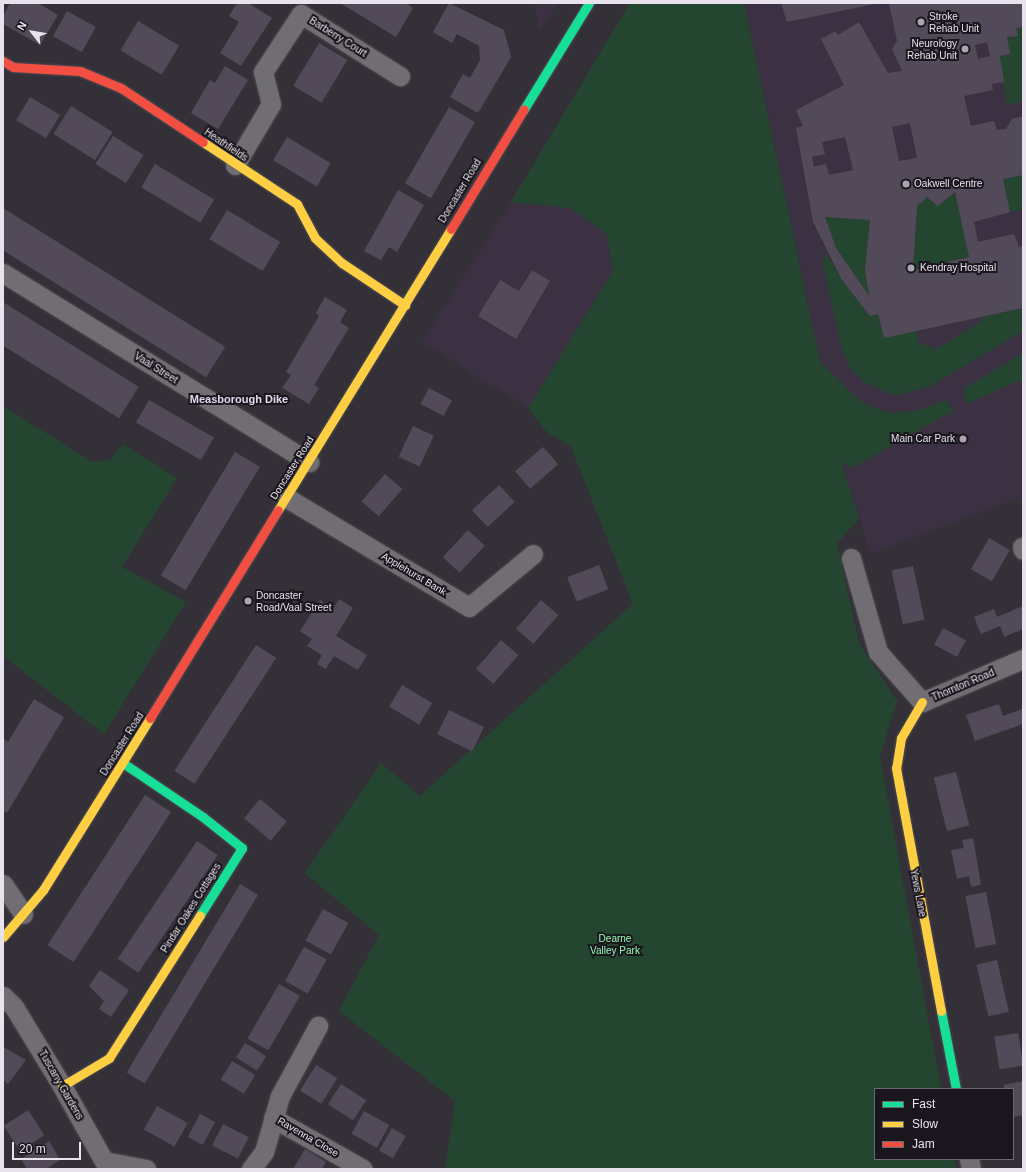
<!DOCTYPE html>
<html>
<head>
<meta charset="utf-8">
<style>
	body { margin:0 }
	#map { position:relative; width:1026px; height:1172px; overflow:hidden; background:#343038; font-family:Arial,sans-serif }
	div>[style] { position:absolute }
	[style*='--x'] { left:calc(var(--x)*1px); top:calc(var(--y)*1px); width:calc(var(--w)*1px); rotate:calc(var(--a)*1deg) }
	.built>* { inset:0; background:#3c3143 }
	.green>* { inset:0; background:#244630 }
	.building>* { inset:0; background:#524a58; transform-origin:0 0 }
	.roads { filter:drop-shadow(0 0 1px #514d54) drop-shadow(0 0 1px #514d54) }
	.street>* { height:19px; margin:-9.5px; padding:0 9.5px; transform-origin:9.5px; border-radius:9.5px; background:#706d73 }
	.fast>* { height:9px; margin:-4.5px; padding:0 4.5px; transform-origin:4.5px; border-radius:4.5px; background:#16e098 }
	.slow>* { height:9px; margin:-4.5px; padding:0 4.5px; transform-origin:4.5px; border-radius:4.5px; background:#ffcf43 }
	.jam>* { height:9px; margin:-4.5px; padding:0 4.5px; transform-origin:4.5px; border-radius:4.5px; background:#f24e42 }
	.dots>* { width:11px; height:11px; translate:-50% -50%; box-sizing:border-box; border:2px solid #1a161d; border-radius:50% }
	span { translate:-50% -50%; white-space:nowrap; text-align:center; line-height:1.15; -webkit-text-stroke:4px #1a161d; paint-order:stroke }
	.poi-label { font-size:10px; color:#e8e3ed }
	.left { translate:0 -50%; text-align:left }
	.right { translate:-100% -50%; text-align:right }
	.street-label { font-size:10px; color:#e8e3ed }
	.park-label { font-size:10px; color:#98fbb6 }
	.neighbourhood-label { font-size:11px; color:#e3d8ec; font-weight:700 }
	.frame { position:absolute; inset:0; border:4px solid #e8e3ed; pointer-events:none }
	.legend { position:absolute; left:874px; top:1088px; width:140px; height:72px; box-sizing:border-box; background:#1a161d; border:1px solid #6c6870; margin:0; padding:5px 7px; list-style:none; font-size:12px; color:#e8e3ed }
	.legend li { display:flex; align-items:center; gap:8px; height:20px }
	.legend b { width:20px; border:1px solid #6c6870 }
	.north { position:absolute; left:12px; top:12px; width:40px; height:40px; -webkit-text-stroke:3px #1a161d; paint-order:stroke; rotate:301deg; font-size:11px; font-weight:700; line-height:16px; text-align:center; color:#e8e3ed }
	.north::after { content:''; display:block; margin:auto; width:14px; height:18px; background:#e8e3ed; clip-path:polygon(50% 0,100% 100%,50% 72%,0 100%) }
	.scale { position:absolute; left:12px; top:1142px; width:69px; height:18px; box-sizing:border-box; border:2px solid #e8e3ed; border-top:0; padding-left:5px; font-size:12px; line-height:14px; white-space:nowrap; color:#e8e3ed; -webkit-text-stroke:3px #1a161d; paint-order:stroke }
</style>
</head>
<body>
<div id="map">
	<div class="built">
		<i style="clip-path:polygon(534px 3px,559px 3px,539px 32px)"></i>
		<i style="clip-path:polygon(744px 3px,1023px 3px,1023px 496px,870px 554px,841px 460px)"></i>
		<i style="clip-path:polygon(511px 202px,570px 208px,607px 234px,613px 271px,528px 408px,422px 342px)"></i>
	</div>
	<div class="green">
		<i style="clip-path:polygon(630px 3px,744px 3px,820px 362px,860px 401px,888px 413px,919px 410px,947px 400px,953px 411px,852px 468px,841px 461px,859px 519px,837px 543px,859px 643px,897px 701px,880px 756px,941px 1089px,875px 1089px,875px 1159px,954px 1159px,957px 1169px,445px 1169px,455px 1101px,339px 1011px,379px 935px,305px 873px,381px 763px,420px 796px,633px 604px,571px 447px,546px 431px,528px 408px,613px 271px,607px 234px,570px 208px,511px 202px)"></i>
		<i style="clip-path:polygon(1023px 27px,1023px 101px,1007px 105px,1000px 56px,1010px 54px,1007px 37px,1018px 36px,1016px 28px)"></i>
		<i style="clip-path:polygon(1023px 175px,1023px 209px,1010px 212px,1003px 179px)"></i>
		<i style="clip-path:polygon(955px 192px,969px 257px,913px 270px,917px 206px,927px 197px,938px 206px)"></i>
		<i style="clip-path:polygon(825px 217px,870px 220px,865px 270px,869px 296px,836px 248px)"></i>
		<i style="clip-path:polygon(826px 253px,842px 280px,870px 316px,878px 314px,884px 337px,916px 331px,919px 343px,936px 349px,982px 321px,982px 317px,1023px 308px,1023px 331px,931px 386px,896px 396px,865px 383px,850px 368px,842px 349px,822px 260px)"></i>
		<i style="clip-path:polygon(1023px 353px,1023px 379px,967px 404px,963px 389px)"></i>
		<i style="clip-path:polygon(3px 406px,92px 462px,110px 460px,123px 444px,177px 478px,122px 567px,186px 602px,104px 734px,3px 656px)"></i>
	</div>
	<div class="building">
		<i style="clip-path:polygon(10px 3px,38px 3px,58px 15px,40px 45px,3px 24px,3px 16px)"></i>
		<i style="clip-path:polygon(237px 3px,248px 3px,272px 18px,241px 66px,220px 53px,239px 22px,229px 16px)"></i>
		<i style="clip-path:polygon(340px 3px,406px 3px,413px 8px,396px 37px)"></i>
		<i style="clip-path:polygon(449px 3px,504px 30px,511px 57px,478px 113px,450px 97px,463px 74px,470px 78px,480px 60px,479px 46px,457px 34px,452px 43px,433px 32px)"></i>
		<i style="clip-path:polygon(781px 3px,875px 3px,875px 4px,787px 22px)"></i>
		<i style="clip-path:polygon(evenodd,889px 3px,1023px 3px,1023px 27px,1016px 28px,1018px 36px,1007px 37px,1010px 54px,1000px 56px,1004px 82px,992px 84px,993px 90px,964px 96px,971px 126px,994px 121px,997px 130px,1006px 129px,1012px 119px,1023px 116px,1023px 175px,1003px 179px,1010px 212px,974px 222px,978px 242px,1014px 234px,1019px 247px,1023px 246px,1023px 308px,884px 338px,878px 314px,870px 316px,842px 280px,813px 222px,796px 128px,803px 126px,796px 110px,844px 85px,821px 39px,835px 31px,838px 35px,859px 22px,888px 73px,902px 71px,892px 49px,897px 41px,889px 3px,987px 42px,990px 56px,978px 59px,975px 45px,987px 42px,889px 3px,910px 123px,917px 158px,899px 161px,892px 127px,910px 123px,889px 3px,845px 137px,853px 170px,829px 175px,826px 164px,814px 167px,812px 157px,825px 154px,822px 142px,845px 137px,889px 3px,955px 192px,969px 257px,913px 270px,917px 206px,927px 197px,938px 206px,955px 192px,889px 3px,825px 217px,870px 220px,865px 270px,869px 296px,836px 248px,825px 217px)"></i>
		<i style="left:67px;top:11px;width:33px;height:29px;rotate:29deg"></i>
		<i style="left:138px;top:21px;width:48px;height:34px;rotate:31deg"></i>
		<i style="left:319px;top:43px;width:33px;height:50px;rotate:31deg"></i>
		<i style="clip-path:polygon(225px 66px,248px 80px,218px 129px,191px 113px,210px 80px,215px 83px)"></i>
		<i style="left:30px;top:97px;width:35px;height:27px;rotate:31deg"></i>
		<i style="left:71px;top:106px;width:49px;height:33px;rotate:32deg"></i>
		<i style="left:449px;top:107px;width:30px;height:88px;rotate:30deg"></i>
		<i style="left:113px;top:136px;width:36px;height:33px;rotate:32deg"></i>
		<i style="left:287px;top:137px;width:51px;height:27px;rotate:31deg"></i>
		<i style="left:155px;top:164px;width:69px;height:27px;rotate:31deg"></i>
		<i style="clip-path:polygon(398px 190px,424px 205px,397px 252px,389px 247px,381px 260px,364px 251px)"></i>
		<i style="left:3px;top:208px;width:262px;height:36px;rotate:32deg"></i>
		<i style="left:227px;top:210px;width:62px;height:34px;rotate:31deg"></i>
		<i style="clip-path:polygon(532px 270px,550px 281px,516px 339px,478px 316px,500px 280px,519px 291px)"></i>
		<i style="clip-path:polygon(325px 297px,347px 310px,340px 322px,349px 328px,314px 385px,319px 388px,309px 404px,282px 388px,291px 375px,286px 372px,319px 316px,316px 313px)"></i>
		<i style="left:3px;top:302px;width:160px;height:37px;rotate:32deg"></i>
		<i style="left:429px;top:388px;width:26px;height:18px;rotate:28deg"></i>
		<i style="left:149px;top:400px;width:75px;height:26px;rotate:30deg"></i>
		<i style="left:413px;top:426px;width:23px;height:34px;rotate:25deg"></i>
		<i style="left:543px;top:447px;width:23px;height:37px;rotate:49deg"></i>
		<i style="left:235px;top:452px;width:29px;height:144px;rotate:31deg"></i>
		<i style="left:385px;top:474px;width:23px;height:36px;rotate:41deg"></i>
		<i style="left:499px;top:485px;width:23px;height:37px;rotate:47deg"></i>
		<i style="left:468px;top:530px;width:23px;height:37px;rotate:43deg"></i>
		<i style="left:989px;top:538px;width:24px;height:36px;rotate:30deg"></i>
		<i style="left:599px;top:565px;width:26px;height:34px;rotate:69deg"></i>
		<i style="left:913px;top:566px;width:55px;height:22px;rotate:78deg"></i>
		<i style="clip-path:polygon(339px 599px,353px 608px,336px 636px,367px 655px,358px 670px,334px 656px,326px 669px,317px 664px,322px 655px,307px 646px,312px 639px,300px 631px,320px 600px,333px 609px)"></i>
		<i style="left:541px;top:600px;width:23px;height:38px;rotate:41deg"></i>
		<i style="clip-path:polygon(1023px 606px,1023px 629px,1004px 637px,1000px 626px,981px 634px,974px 617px,994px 609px,997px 617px)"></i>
		<i style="left:943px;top:628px;width:26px;height:19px;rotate:28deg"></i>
		<i style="left:501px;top:640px;width:23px;height:38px;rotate:41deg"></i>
		<i style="left:256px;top:645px;width:24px;height:150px;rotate:33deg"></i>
		<i style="left:402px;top:685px;width:35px;height:25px;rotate:31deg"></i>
		<i style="clip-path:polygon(34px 699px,64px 717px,7px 813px,3px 811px,3px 738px,8px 742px)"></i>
		<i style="clip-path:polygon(999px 704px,1003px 716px,1023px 709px,1023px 724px,975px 741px,966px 715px)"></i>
		<i style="left:449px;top:710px;width:39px;height:27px;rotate:26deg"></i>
		<i style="left:956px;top:772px;width:55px;height:23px;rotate:76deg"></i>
		<i style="left:145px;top:795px;width:31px;height:179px;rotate:33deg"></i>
		<i style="left:260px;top:799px;width:35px;height:25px;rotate:40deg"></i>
		<i style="clip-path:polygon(973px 838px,981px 885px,971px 887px,969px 876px,957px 879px,951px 850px,964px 848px,962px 840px)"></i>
		<i style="left:197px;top:841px;width:25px;height:142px;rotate:34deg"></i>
		<i style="left:240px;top:884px;width:21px;height:220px;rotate:31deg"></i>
		<i style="left:986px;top:892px;width:53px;height:21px;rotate:79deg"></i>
		<i style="left:323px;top:909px;width:29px;height:36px;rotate:29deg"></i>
		<i style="left:304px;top:947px;width:26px;height:39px;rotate:29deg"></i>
		<i style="left:997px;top:960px;width:53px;height:21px;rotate:77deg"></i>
		<i style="clip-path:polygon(100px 970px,129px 990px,111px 1017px,99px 1009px,104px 1001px,89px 986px)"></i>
		<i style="left:279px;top:984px;width:24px;height:63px;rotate:30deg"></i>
		<i style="left:1018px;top:1033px;width:33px;height:24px;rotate:81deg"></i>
		<i style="left:245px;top:1043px;width:25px;height:17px;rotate:32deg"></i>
		<i style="clip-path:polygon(3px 1047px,26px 1060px,8px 1084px,3px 1080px)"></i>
		<i style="left:232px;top:1061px;width:27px;height:22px;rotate:31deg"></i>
		<i style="left:316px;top:1065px;width:25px;height:30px;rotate:32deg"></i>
		<i style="clip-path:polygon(1023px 1081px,1023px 1115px,1013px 1117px,1013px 1089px,1004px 1089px,1004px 1085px)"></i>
		<i style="left:341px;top:1084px;width:30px;height:24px;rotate:33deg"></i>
		<i style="left:157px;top:1106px;width:35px;height:27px;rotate:29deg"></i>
		<i style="left:28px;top:1110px;width:30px;height:29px;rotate:57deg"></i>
		<i style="left:364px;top:1111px;width:29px;height:26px;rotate:29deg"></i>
		<i style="left:200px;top:1114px;width:17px;height:26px;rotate:28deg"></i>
		<i style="left:223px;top:1124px;width:29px;height:24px;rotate:27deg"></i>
		<i style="left:392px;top:1128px;width:16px;height:26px;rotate:30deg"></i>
		<i style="clip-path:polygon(49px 1141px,60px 1160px,46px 1169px,27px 1169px,21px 1159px)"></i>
		<i style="clip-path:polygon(305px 1149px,326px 1162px,322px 1169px,293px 1169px)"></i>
	</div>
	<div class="roads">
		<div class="street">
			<i style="--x:235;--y:165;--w:71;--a:-59.5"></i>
			<i style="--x:271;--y:104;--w:33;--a:-104"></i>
			<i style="--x:263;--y:72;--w:69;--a:-56.8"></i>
			<i style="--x:301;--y:14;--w:117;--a:32.1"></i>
			<i style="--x:3;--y:273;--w:360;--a:31.7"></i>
			<i style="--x:287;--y:498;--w:212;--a:30.9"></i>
			<i style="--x:469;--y:607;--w:83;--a:-39.6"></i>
			<i style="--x:1022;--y:547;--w:3;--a:72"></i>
			<i style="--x:851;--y:558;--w:98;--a:74"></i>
			<i style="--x:878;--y:652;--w:67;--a:48.7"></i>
			<i style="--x:922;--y:702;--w:110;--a:-23.1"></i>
			<i style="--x:3;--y:884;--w:36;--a:56"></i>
			<i style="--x:3;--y:996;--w:16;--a:45"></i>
			<i style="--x:14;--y:1007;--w:92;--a:58.7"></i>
			<i style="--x:62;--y:1086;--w:86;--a:60.8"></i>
			<i style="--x:104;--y:1161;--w:43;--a:10.8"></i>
			<i style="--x:273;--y:1118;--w:103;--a:29.5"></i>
			<i style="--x:969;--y:1159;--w:10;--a:79"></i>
			<i style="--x:251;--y:1169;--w:21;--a:-53"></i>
			<i style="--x:264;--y:1152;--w:58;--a:-74.1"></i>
			<i style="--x:280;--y:1096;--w:80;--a:-61.5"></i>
		</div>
		<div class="fast">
			<i style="--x:524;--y:109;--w:124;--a:-58.5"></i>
			<i style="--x:123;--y:763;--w:97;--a:34"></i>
			<i style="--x:203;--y:817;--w:50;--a:38.5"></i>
			<i style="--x:242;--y:848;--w:79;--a:122.1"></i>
			<i style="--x:941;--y:1011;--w:79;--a:79.1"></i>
		</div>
		<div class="slow">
			<i style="--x:203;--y:142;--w:113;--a:33.4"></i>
			<i style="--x:297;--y:204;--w:38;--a:62"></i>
			<i style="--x:315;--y:238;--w:37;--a:43"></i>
			<i style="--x:342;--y:263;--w:76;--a:33.7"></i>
			<i style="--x:278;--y:510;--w:330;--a:-58.4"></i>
			<i style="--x:922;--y:702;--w:42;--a:120.3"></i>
			<i style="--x:901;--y:738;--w:30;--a:99"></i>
			<i style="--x:896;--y:768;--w:247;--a:79.5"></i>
			<i style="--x:3;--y:937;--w:62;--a:-49.6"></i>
			<i style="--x:43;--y:890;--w:203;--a:-58.1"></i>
			<i style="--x:62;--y:1086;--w:55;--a:-30.8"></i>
			<i style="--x:109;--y:1058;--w:169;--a:-57.5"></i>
		</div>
		<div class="jam">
			<i style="--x:3;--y:61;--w:12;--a:31"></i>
			<i style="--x:13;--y:67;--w:67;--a:3.4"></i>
			<i style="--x:80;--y:71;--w:44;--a:22.5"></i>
			<i style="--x:121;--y:88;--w:98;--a:33.4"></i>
			<i style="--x:451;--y:229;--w:140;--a:-58.7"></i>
			<i style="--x:150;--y:718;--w:244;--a:-58.4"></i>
		</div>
	</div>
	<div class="dots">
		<i style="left:921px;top:22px;background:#a9a4ae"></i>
		<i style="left:965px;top:49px;background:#a9a4ae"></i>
		<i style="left:906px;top:184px;background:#a9a4ae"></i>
		<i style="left:911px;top:268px;background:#a9a4ae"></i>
		<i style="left:963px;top:439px;background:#a9a4ae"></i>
		<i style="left:248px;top:601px;background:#a9a4ae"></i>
	</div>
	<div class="poi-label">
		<span class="left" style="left:929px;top:22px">Stroke<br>Rehab Unit</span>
		<span class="right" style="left:957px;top:49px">Neurology<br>Rehab Unit</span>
		<span class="left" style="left:914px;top:184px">Oakwell Centre</span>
		<span class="left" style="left:920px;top:268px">Kendray Hospital</span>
		<span class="right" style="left:955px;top:439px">Main Car Park</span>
		<span class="left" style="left:256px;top:601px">Doncaster<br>Road/Vaal Street</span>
	</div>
	<div class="street-label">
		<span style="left:338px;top:37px;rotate:32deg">Barberry Court</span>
		<span style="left:226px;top:145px;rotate:34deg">Heathfields</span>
		<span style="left:460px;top:191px;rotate:-59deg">Doncaster Road</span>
		<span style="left:156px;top:368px;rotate:32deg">Vaal Street</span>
		<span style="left:292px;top:468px;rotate:-58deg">Doncaster Road</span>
		<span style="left:414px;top:574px;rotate:31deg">Applehurst Bank</span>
		<span style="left:963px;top:685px;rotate:-23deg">Thornton Road</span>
		<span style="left:122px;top:744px;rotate:-58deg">Doncaster Road</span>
		<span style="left:918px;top:893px;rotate:79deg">Yews Lane</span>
		<span style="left:191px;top:908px;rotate:-58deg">Pindar Oakes Cottages</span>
		<span style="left:61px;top:1085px;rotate:60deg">Tuscany Gardens</span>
		<span style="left:308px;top:1137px;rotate:30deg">Ravenna Close</span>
	</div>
	<div class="park-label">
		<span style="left:615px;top:944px">Dearne<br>Valley Park</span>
	</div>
	<div class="neighbourhood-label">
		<span style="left:239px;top:399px">Measborough Dike</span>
	</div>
	<div class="frame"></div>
	<ul class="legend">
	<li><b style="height:5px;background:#16e098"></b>Fast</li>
	<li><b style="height:5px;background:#ffcf43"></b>Slow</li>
	<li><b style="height:5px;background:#f24e42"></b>Jam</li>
	</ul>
	<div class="north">N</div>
	<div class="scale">20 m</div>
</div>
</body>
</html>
